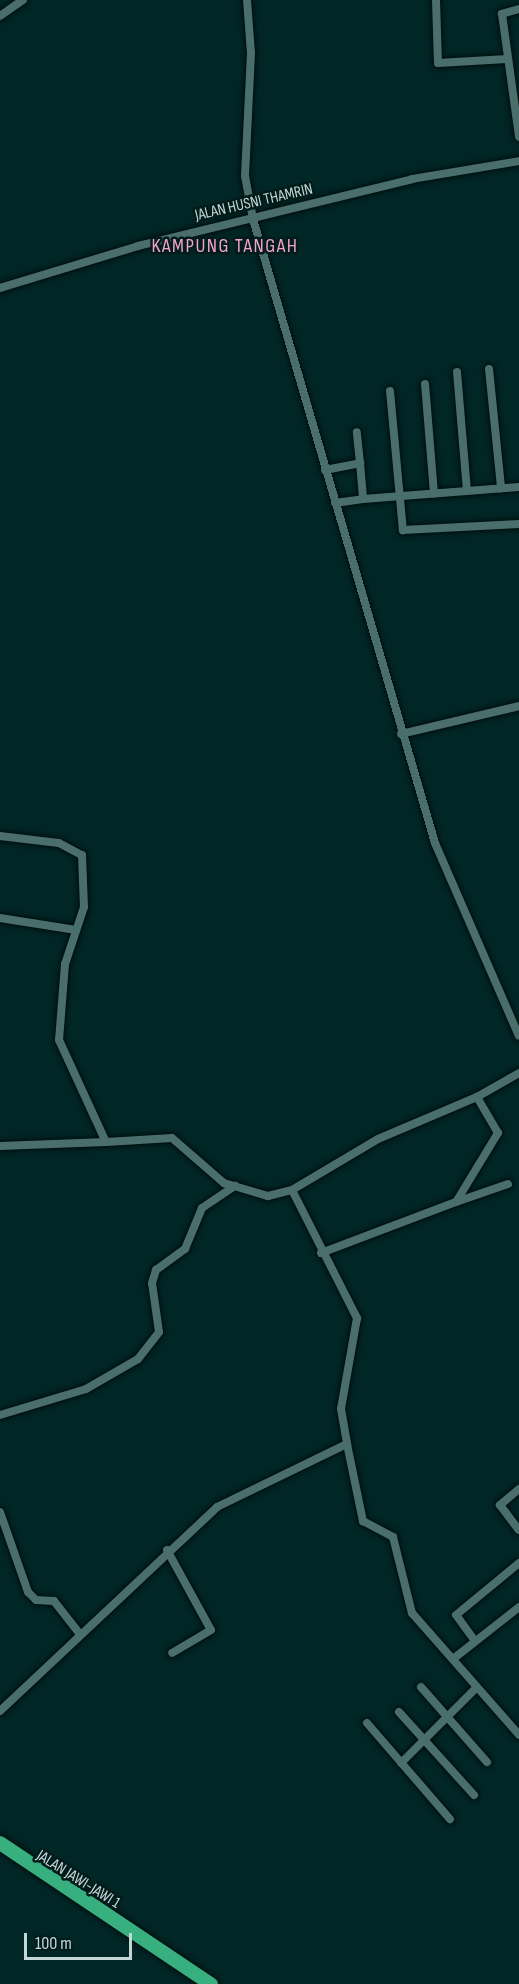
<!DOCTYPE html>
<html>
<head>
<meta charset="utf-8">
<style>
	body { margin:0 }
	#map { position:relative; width:519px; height:1984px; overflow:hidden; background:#002625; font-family:"Sofia Sans Condensed",sans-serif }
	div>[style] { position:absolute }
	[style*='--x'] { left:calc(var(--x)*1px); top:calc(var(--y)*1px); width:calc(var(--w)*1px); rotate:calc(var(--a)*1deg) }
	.roads { filter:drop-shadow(0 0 2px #000e0d) drop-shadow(0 0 2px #000e0d) }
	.minor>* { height:8px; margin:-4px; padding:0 4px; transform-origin:4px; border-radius:4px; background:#496e6c }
	.trunk>* { height:14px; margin:-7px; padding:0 7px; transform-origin:7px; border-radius:7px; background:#38af7e }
	span { translate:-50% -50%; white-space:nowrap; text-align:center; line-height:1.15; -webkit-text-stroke:5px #011c1b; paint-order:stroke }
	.street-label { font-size:16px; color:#c4d7d6 }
	.quarter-label { font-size:20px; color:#f1a4c7; letter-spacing:1.5px }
	.scale { position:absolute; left:24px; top:1933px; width:108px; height:27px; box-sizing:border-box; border:3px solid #c4d7d6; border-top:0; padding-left:8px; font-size:18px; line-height:21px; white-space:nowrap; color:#c4d7d6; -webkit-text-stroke:4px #011c1b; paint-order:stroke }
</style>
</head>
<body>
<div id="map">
	<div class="roads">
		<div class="minor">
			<i style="--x:247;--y:0;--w:53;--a:85.7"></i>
			<i style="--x:251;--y:53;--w:123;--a:92.8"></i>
			<i style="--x:245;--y:176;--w:44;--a:79.5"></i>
			<i style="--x:253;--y:219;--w:650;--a:73.74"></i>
			<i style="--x:435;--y:843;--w:210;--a:66.5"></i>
			<i style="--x:436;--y:0;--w:63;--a:88.2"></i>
			<i style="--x:438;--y:63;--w:69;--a:-3.3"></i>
			<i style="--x:519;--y:9;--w:18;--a:164"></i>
			<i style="--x:502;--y:14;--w:124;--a:82.1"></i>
			<i style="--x:0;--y:16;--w:28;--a:-35"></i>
			<i style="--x:0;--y:288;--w:144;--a:-16.9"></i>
			<i style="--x:138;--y:246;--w:282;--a:-13.7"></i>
			<i style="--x:412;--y:179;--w:109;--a:-9.5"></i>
			<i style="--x:489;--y:369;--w:120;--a:84.2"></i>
			<i style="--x:457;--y:372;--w:119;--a:85.2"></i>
			<i style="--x:425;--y:384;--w:110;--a:85.3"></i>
			<i style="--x:390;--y:391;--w:140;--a:84.7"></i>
			<i style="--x:403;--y:530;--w:116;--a:-3"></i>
			<i style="--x:360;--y:463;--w:36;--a:85"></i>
			<i style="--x:363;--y:499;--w:156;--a:-4.4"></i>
			<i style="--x:325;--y:470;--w:36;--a:-11"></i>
			<i style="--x:360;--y:463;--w:31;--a:-96"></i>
			<i style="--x:335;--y:503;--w:28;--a:-8"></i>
			<i style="--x:401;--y:734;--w:121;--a:-13.3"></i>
			<i style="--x:0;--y:836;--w:59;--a:6.8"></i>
			<i style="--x:59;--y:843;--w:26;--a:28"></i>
			<i style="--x:82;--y:855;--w:52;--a:87.8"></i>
			<i style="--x:84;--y:907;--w:60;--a:108.4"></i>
			<i style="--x:65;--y:964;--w:76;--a:94.5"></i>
			<i style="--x:59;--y:1040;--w:112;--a:65.3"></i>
			<i style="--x:106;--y:1142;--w:66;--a:-3.5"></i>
			<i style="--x:172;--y:1138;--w:69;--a:40.9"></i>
			<i style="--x:224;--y:1183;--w:46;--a:16.5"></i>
			<i style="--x:268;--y:1196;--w:25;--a:-14"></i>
			<i style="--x:292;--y:1190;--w:144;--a:63.1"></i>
			<i style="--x:357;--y:1318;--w:92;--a:100"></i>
			<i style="--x:341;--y:1409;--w:36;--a:80"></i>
			<i style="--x:0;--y:918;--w:77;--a:9"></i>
			<i style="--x:0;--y:1146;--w:106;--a:-2.2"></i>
			<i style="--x:292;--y:1190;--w:100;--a:-30.7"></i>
			<i style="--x:378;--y:1139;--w:108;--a:-23"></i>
			<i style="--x:477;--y:1097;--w:48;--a:-29.7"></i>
			<i style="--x:456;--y:1202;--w:55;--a:-19.1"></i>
			<i style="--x:321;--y:1253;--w:144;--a:-20.7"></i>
			<i style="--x:456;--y:1202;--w:81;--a:-58.7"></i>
			<i style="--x:498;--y:1133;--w:42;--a:-120.3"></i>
			<i style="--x:0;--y:1415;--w:90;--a:-16.8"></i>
			<i style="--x:86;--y:1389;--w:60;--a:-30"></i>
			<i style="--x:138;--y:1359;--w:34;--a:-52"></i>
			<i style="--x:159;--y:1332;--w:49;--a:-98.1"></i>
			<i style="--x:152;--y:1283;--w:14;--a:-73"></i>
			<i style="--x:156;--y:1270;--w:36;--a:-36"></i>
			<i style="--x:185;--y:1249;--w:44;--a:-67.5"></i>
			<i style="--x:202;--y:1208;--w:40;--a:-34"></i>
			<i style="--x:519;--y:1489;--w:25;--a:140"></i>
			<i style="--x:500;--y:1505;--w:31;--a:53"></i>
			<i style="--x:0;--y:1512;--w:85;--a:70.7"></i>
			<i style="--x:28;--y:1592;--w:11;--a:45"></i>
			<i style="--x:36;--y:1600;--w:18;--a:3"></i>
			<i style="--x:54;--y:1601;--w:41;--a:52"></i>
			<i style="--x:167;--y:1550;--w:91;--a:61.2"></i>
			<i style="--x:211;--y:1630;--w:45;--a:149.5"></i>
			<i style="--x:475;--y:1641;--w:32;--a:-126"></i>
			<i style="--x:456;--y:1615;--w:82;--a:-39.5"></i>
			<i style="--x:453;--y:1659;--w:84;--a:-38.2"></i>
			<i style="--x:421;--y:1687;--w:100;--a:48.7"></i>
			<i style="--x:0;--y:1711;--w:298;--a:-43.2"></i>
			<i style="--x:217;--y:1507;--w:144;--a:-25.9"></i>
			<i style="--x:347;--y:1444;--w:79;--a:78.3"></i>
			<i style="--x:363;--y:1521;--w:34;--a:28"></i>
			<i style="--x:393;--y:1537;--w:78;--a:76"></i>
			<i style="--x:412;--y:1613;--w:162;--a:48.7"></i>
			<i style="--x:399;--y:1712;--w:112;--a:47.9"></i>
			<i style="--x:367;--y:1723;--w:127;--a:49.2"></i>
			<i style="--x:401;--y:1763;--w:107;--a:-45"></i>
		</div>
		<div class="trunk">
			<i style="--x:0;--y:1843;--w:254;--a:33.8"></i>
		</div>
	</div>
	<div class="street-label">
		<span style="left:254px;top:203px;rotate:-13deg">JALAN HUSNI THAMRIN</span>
		<span style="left:78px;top:1880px;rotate:32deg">JALAN JAWI-JAWI 1</span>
	</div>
	<div class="quarter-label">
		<span style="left:225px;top:246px">KAMPUNG TANGAH</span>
	</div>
	<div class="scale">100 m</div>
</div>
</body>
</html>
